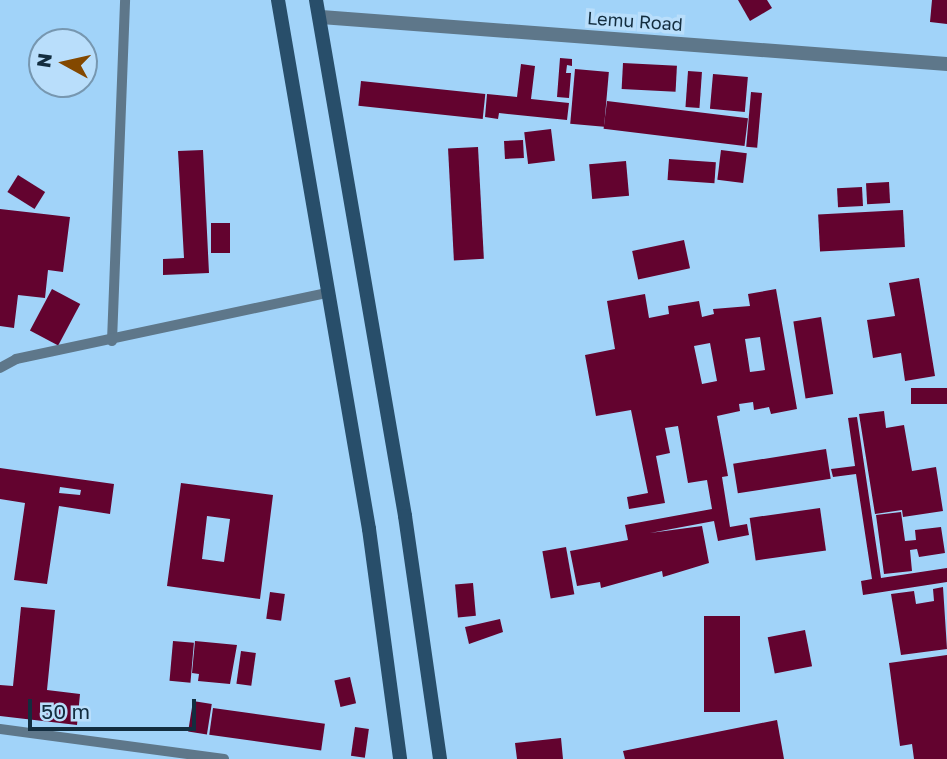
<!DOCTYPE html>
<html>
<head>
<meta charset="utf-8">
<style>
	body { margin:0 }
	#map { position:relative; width:947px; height:759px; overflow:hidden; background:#a1d3f9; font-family:"Golos Text",sans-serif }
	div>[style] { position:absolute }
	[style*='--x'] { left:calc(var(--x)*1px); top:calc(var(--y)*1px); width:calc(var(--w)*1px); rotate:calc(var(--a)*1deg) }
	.building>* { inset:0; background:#63032f; transform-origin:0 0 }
	.lane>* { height:10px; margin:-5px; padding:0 5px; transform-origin:5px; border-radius:5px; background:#5e778a }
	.street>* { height:14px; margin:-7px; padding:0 7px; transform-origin:7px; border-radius:7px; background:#5e778a }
	.secondary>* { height:14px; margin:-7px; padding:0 7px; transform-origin:7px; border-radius:7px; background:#284e6a }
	span { translate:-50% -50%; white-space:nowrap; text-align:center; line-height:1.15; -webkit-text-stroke:7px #b9defb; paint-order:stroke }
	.street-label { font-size:18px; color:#132d3f }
	.north { position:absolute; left:28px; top:28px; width:70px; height:70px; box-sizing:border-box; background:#b9defb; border:2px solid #7797b0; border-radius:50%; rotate:278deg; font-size:19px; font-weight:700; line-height:28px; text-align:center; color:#132d3f }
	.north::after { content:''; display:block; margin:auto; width:24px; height:32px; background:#834800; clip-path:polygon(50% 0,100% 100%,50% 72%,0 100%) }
	.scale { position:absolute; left:28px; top:699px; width:168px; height:32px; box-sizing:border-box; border:4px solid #132d3f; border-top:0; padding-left:9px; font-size:21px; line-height:24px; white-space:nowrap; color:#132d3f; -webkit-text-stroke:5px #b9defb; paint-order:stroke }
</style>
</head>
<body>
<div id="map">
	<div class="building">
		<i style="clip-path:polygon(738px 0,767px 0,772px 8px,750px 21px)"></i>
		<i style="clip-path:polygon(932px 0,947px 0,947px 24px,930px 22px)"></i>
		<i style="clip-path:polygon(560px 58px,572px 59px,572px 66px,567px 65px,566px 73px,571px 73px,569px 98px,557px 97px)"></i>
		<i style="left:623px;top:63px;width:54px;height:26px;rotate:3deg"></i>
		<i style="clip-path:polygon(521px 64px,535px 66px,531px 99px,569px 103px,567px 120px,499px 113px,498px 119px,485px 117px,487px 94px,517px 97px)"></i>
		<i style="left:575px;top:69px;width:34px;height:55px;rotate:5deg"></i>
		<i style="left:688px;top:71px;width:14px;height:36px;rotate:4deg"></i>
		<i style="left:713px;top:74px;width:35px;height:35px;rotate:5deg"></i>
		<i style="left:361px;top:81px;width:125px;height:25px;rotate:6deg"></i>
		<i style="left:751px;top:92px;width:11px;height:55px;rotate:5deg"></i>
		<i style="left:607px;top:101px;width:142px;height:28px;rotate:7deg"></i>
		<i style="left:551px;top:129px;width:32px;height:27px;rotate:83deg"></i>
		<i style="left:523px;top:140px;width:18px;height:19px;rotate:87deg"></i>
		<i style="left:478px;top:147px;width:112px;height:30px;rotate:87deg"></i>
		<i style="clip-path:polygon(203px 150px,209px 273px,163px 275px,163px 259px,184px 258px,178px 151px)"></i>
		<i style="left:721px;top:150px;width:26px;height:30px;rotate:7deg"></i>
		<i style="left:669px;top:159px;width:47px;height:21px;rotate:4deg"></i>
		<i style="left:626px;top:161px;width:35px;height:37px;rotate:85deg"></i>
		<i style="left:18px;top:175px;width:32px;height:20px;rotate:32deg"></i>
		<i style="left:889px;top:182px;width:21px;height:23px;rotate:87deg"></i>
		<i style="left:862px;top:187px;width:19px;height:25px;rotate:87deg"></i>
		<i style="clip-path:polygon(0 209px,70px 217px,63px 272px,48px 270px,45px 298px,18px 295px,14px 328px,0 326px)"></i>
		<i style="left:903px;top:210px;width:37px;height:85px;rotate:87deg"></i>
		<i style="left:211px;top:223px;width:19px;height:30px"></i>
		<i style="left:684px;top:240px;width:29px;height:53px;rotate:78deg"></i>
		<i style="clip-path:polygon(919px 278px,935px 376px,905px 381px,901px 353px,873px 358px,867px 320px,895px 316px,889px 283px)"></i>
		<i style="left:52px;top:289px;width:32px;height:47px;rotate:28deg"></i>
		<i style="clip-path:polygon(evenodd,776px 289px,797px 409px,771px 414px,769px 407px,754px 410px,753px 402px,739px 404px,740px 411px,717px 416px,728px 476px,722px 477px,730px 527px,747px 524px,749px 535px,718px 541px,714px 521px,650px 533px,702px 526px,709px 563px,663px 577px,662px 571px,601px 588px,600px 582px,577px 586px,570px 551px,628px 540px,625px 525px,712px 509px,707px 480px,688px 483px,678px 426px,665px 428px,670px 453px,656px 456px,665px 503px,629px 509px,627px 497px,648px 493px,631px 410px,596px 416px,585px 355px,615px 349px,607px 301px,645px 294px,649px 318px,669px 314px,668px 306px,699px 301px,702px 317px,714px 314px,713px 309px,750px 306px,748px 294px,776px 289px,760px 337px,765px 370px,750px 372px,745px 339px,760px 337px,776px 289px,710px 343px,717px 381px,702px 384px,694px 346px,710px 343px)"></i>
		<i style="left:821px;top:317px;width:78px;height:28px;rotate:81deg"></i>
		<i style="left:947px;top:388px;width:16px;height:36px;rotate:90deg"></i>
		<i style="clip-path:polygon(884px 411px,886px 428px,904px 425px,912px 471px,936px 467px,943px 511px,903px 517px,902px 510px,875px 514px,859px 414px)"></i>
		<i style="clip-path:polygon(857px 417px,881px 578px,947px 568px,947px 582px,863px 595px,861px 581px,872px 579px,856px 474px,833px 477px,831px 469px,855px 466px,848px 418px)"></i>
		<i style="left:826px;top:449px;width:30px;height:94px;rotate:81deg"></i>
		<i style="clip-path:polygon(evenodd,0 468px,114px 484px,110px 514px,59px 506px,47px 584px,14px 580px,25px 503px,0 499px,0 468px,60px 487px,81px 490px,80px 495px,59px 493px,60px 487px)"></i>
		<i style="clip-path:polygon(evenodd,181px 483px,273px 495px,260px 599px,167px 586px,181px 483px,207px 516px,230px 519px,224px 562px,202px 559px,207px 516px)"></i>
		<i style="left:820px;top:508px;width:43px;height:71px;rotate:82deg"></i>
		<i style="clip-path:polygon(901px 512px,905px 541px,916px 540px,915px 530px,941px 527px,945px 553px,919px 557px,917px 549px,910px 550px,912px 571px,884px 574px,876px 515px)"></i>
		<i style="left:566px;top:547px;width:48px;height:24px;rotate:80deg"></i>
		<i style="left:473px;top:583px;width:33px;height:18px;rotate:85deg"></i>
		<i style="clip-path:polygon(943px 587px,947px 649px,901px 655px,891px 594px,914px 591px,916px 604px,934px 601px,933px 589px)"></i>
		<i style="left:270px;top:592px;width:15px;height:27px;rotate:8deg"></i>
		<i style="clip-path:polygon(21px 607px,55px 610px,47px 690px,80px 694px,77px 725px,0 716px,0 685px,13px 686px)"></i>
		<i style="left:704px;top:616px;width:36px;height:96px"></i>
		<i style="clip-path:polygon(500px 619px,503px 632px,469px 644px,465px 627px)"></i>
		<i style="left:805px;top:630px;width:37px;height:38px;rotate:79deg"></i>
		<i style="left:173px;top:641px;width:21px;height:40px;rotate:5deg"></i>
		<i style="clip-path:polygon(195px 641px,237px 645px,230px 684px,198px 681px,199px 674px,192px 673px)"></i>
		<i style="left:241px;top:651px;width:15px;height:33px;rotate:8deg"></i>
		<i style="clip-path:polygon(947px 655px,947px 759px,914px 759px,912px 744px,900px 746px,889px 663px)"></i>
		<i style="left:350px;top:677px;width:27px;height:16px;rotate:77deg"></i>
		<i style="left:193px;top:701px;width:19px;height:31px;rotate:9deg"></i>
		<i style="left:213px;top:708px;width:113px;height:27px;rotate:8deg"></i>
		<i style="clip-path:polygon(777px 720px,784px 759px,625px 759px,623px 751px)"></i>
		<i style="left:355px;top:727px;width:14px;height:29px;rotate:8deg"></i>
		<i style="clip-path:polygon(561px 738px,563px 759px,517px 759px,515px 743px)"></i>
	</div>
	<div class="lane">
		<i style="--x:112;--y:341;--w:341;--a:-87.8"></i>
		<i style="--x:0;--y:368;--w:18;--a:-29"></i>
		<i style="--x:16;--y:359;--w:318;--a:-12"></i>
		<i style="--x:0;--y:729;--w:226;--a:7.6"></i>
	</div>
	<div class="street">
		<i style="--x:321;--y:17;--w:628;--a:4.29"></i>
	</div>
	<div class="secondary">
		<i style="--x:278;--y:0;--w:537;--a:80.24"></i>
		<i style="--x:369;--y:529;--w:232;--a:82.3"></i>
		<i style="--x:316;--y:0;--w:524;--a:80.21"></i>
		<i style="--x:405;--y:516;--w:246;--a:81.8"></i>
	</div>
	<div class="street-label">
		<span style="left:635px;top:21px;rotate:4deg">Lemu Road</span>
	</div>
	<div class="north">N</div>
	<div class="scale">50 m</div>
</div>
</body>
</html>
